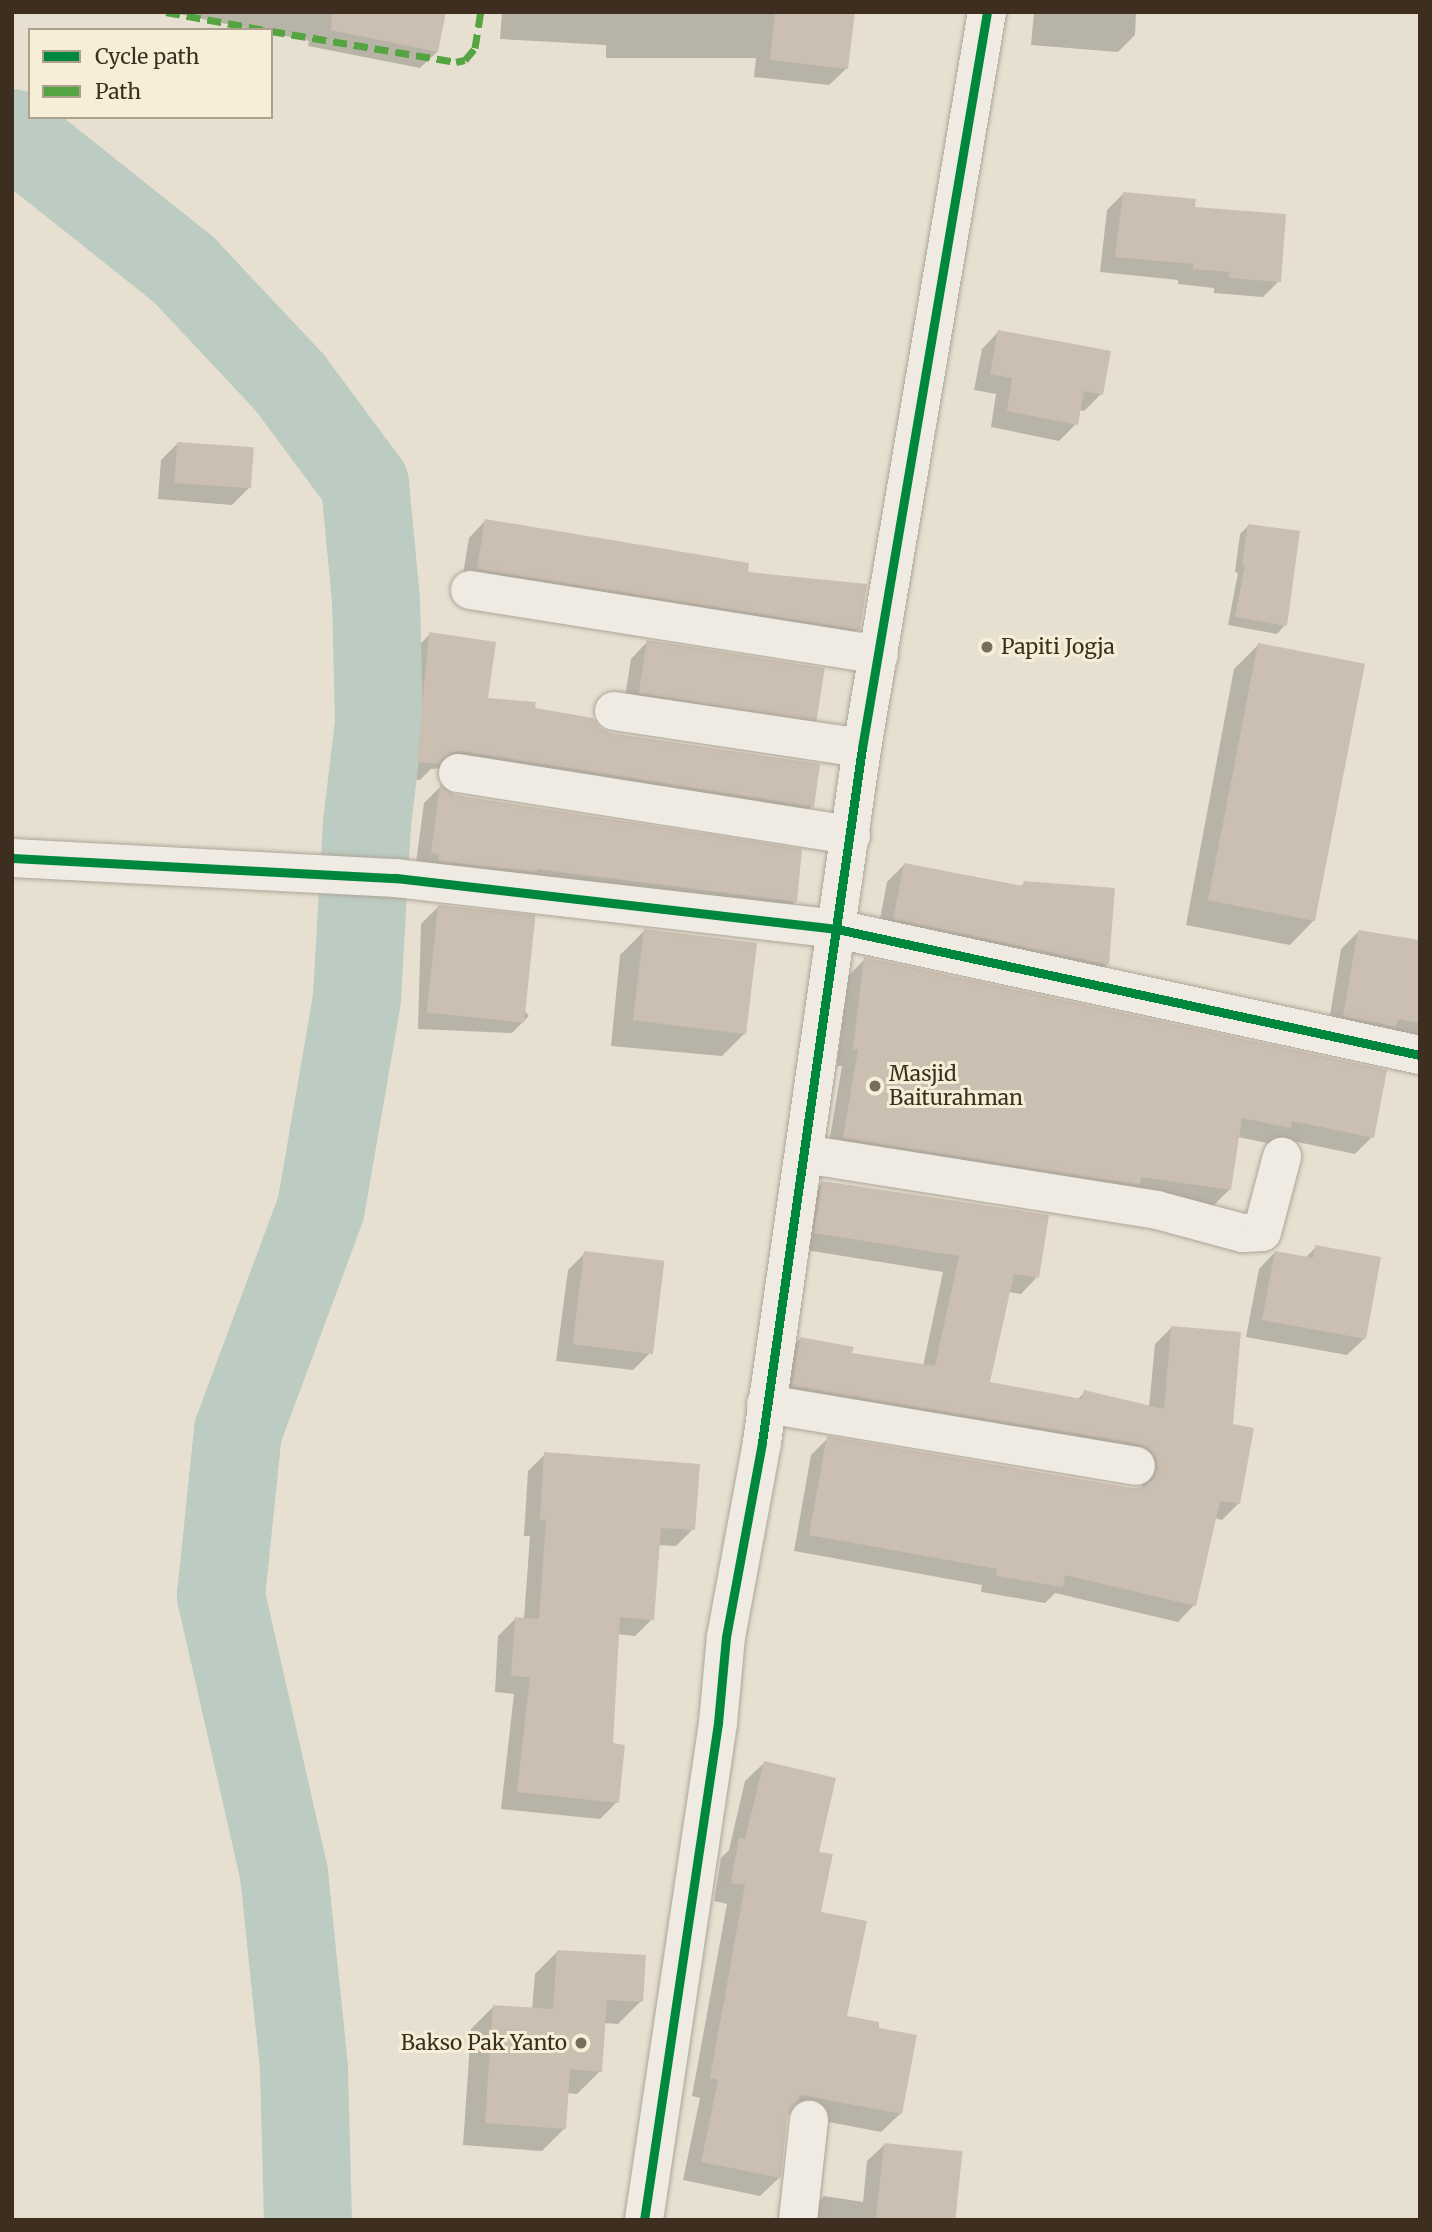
<!DOCTYPE html>
<html>
<head>
<meta charset="utf-8">
<style>
	body { margin:0 }
	#map { position:relative; width:1432px; height:2232px; overflow:hidden; background:#e7e0d1; font-family:Merriweather,serif }
	div>[style] { position:absolute }
	[style*='--x'] { left:calc(var(--x)*1px); top:calc(var(--y)*1px); width:calc(var(--w)*1px); rotate:calc(var(--a)*1deg) }
	.shadow>* { inset:0; background:#0003 }
	.river>* { height:88px; margin:-44px; padding:0 44px; transform-origin:44px; border-radius:44px; background:#bcccc2 }
	.building>* { inset:0; background:#cbbfb2; transform-origin:0 0 }
	.roads { filter:drop-shadow(0 0 2px #ada599) drop-shadow(0 0 2px #ada599) }
	.street>* { height:38px; margin:-19px; padding:0 19px; transform-origin:19px; border-radius:19px; background:#efebe3 }
	.quiet>* { height:7px; margin-top:-3.5px; transform-origin:0; background:repeating-linear-gradient(90deg,#54a441 0 14px,transparent 0 21px) }
	.cycleway>* { height:9px; margin:-4.5px; padding:0 4.5px; transform-origin:4.5px; border-radius:4.5px; background:#00873e }
	.dots>* { width:19px; height:19px; translate:-50% -50%; box-sizing:border-box; border:4px solid #f7eed8; border-radius:50% }
	span { translate:-50% -50%; white-space:nowrap; text-align:center; line-height:1.15; -webkit-text-stroke:6px #f7eed8; paint-order:stroke }
	.poi-label { font-size:21px; color:#3d2e20 }
	.left { translate:0 -50%; text-align:left }
	.right { translate:-100% -50%; text-align:right }
	.frame { position:absolute; inset:0; border:14px solid #3d2e20; pointer-events:none }
	.legend { position:absolute; left:28px; top:28px; width:245px; height:91px; box-sizing:border-box; background:#f7eed8; border:2px solid #ada18e; margin:0; padding:9px 12px; list-style:none; font-size:21px; color:#3d2e20 }
	.legend li { display:flex; align-items:center; gap:14px; height:35px }
	.legend b { width:35px; border:2px solid #ada18e }
</style>
</head>
<body>
<div id="map">
	<div class="shadow">
		<i style="clip-path:polygon(169px 12px,445px 12px,437px 52px,420px 68px,308px 46px,309px 41px,271px 33px,271px 30px,255px 30px)"></i>
		<i style="clip-path:polygon(502px 12px,853px 12px,846px 69px,829px 85px,754px 77px,756px 58px,606px 58px,606px 45px,500px 39px)"></i>
		<i style="clip-path:polygon(1034px 12px,1136px 12px,1135px 35px,1118px 52px,1031px 45px)"></i>
		<i style="clip-path:polygon(1123px 194px,1193px 208px,1279px 281px,1263px 297px,1214px 293px,1214px 288px,1178px 284px,1178px 280px,1100px 272px,1107px 210px)"></i>
		<i style="clip-path:polygon(998px 332px,1101px 394px,1084px 411px,1079px 410px,1076px 424px,1059px 441px,991px 427px,996px 394px,974px 390px,982px 349px)"></i>
		<i style="clip-path:polygon(178px 443px,249px 488px,232px 505px,158px 499px,161px 460px)"></i>
		<i style="clip-path:polygon(485px 521px,746px 574px,858px 629px,841px 646px,461px 586px,469px 538px)"></i>
		<i style="clip-path:polygon(1248px 526px,1285px 625px,1277px 634px,1228px 625px,1238px 573px,1235px 572px,1240px 534px)"></i>
		<i style="clip-path:polygon(430px 634px,486px 699px,533px 709px,599px 729px,812px 806px,795px 823px,443px 768px,431px 769px,420px 780px,401px 778px,413px 651px)"></i>
		<i style="clip-path:polygon(647px 642px,817px 719px,800px 736px,623px 709px,631px 659px)"></i>
		<i style="clip-path:polygon(1259px 644px,1314px 920px,1290px 945px,1186px 925px,1234px 669px)"></i>
		<i style="clip-path:polygon(440px 787px,454px 796px,795px 902px,778px 918px,415px 870px,424px 803px)"></i>
		<i style="clip-path:polygon(904px 865px,1020px 887px,1024px 883px,1107px 965px,1090px 981px,877px 935px,887px 882px)"></i>
		<i style="clip-path:polygon(438px 907px,529px 1016px,512px 1033px,418px 1029px,421px 924px)"></i>
		<i style="clip-path:polygon(644px 931px,747px 1031px,722px 1056px,611px 1046px,620px 955px)"></i>
		<i style="clip-path:polygon(1358px 932px,1420px 942px,1420px 1043px,1327px 1033px,1341px 949px)"></i>
		<i style="clip-path:polygon(865px 959px,1372px 1137px,1355px 1154px,1278px 1138px,1272px 1144px,1238px 1137px,1230px 1189px,1213px 1206px,827px 1155px,842px 1066px,837px 1066px,848px 976px)"></i>
		<i style="clip-path:polygon(822px 1183px,1037px 1277px,1021px 1294px,1008px 1292px,988px 1383px,1077px 1400px,1085px 1392px,1149px 1407px,1155px 1344px,1172px 1327px,1231px 1426px,1239px 1503px,1222px 1520px,1214px 1518px,1194px 1605px,1178px 1622px,1055px 1593px,1045px 1603px,981px 1592px,982px 1585px,794px 1551px,811px 1455px,828px 1438px,1132px 1489px,1142px 1487px,1140px 1475px,776px 1402px,784px 1355px,800px 1339px,850px 1355px,923px 1366px,943px 1272px,799px 1249px,806px 1200px)"></i>
		<i style="clip-path:polygon(1316px 1247px,1364px 1339px,1347px 1355px,1246px 1337px,1259px 1269px,1275px 1252px,1305px 1258px)"></i>
		<i style="clip-path:polygon(585px 1253px,650px 1353px,633px 1370px,556px 1361px,568px 1270px)"></i>
		<i style="clip-path:polygon(545px 1454px,693px 1529px,676px 1546px,658px 1545px,652px 1619px,635px 1636px,617px 1634px,611px 1745px,617px 1802px,600px 1819px,501px 1809px,514px 1694px,495px 1692px,498px 1636px,515px 1619px,524px 1619px,530px 1536px,524px 1536px,528px 1471px)"></i>
		<i style="clip-path:polygon(764px 1763px,817px 1853px,819px 1914px,845px 2018px,876px 2029px,914px 2037px,900px 2114px,881px 2132px,787px 2114px,779px 2178px,760px 2196px,683px 2180px,700px 2098px,692px 2096px,727px 1904px,714px 1901px,721px 1858px,729px 1850px,745px 1781px)"></i>
		<i style="clip-path:polygon(557px 1952px,641px 2001px,618px 2024px,603px 2023px,600px 2071px,577px 2094px,567px 2093px,565px 2128px,542px 2151px,463px 2145px,471px 2029px,494px 2006px,532px 2009px,535px 1974px)"></i>
		<i style="clip-path:polygon(884px 2145px,955px 2219px,973px 2220px,806px 2220px,807px 2213px,824px 2196px,863px 2202px,867px 2161px)"></i>
	</div>
	<div class="river">
		<i style="--x:12;--y:133;--w:220;--a:38.5"></i>
		<i style="--x:184;--y:270;--w:155;--a:46.8"></i>
		<i style="--x:290;--y:383;--w:126;--a:53.4"></i>
		<i style="--x:365;--y:484;--w:117;--a:84.6"></i>
		<i style="--x:376;--y:600;--w:123;--a:88.6"></i>
		<i style="--x:379;--y:723;--w:101;--a:96.8"></i>
		<i style="--x:367;--y:823;--w:176;--a:93.3"></i>
		<i style="--x:357;--y:999;--w:212;--a:99.8"></i>
		<i style="--x:321;--y:1208;--w:238;--a:110.4"></i>
		<i style="--x:238;--y:1431;--w:166;--a:95.9"></i>
		<i style="--x:221;--y:1596;--w:285;--a:77.2"></i>
		<i style="--x:284;--y:1874;--w:196;--a:84.1"></i>
		<i style="--x:304;--y:2069;--w:151;--a:88.5"></i>
	</div>
	<div class="building">
		<i style="clip-path:polygon(332px 12px,446px 12px,438px 52px,331px 30px)"></i>
		<i style="clip-path:polygon(775px 12px,855px 12px,848px 69px,770px 60px)"></i>
		<i style="clip-path:polygon(1123px 192px,1196px 199px,1195px 207px,1286px 214px,1281px 282px,1229px 278px,1229px 272px,1193px 269px,1193px 264px,1115px 257px)"></i>
		<i style="clip-path:polygon(998px 330px,1111px 351px,1103px 395px,1084px 391px,1078px 425px,1007px 411px,1012px 378px,990px 374px)"></i>
		<i style="left:177px;top:442px;width:77px;height:41px;rotate:4deg"></i>
		<i style="clip-path:polygon(485px 519px,749px 563px,748px 572px,867px 584px,860px 630px,477px 569px)"></i>
		<i style="clip-path:polygon(1248px 524px,1300px 531px,1287px 626px,1235px 617px,1245px 565px,1242px 564px)"></i>
		<i style="clip-path:polygon(429px 632px,496px 642px,488px 698px,536px 702px,535px 708px,593px 718px,600px 728px,611px 733px,820px 764px,814px 807px,461px 751px,450px 753px,439px 764px,417px 762px)"></i>
		<i style="left:647px;top:640px;width:180px;height:54px;rotate:9deg"></i>
		<i style="left:1258px;top:643px;width:109px;height:262px;rotate:11deg"></i>
		<i style="clip-path:polygon(440px 784px,455px 795px,802px 849px,797px 902px,537px 869px,537px 872px,439px 861px,439px 854px,431px 853px)"></i>
		<i style="clip-path:polygon(904px 863px,1023px 886px,1024px 881px,1115px 888px,1109px 965px,893px 919px)"></i>
		<i style="left:438px;top:905px;width:98px;height:108px;rotate:6deg"></i>
		<i style="left:644px;top:929px;width:114px;height:92px;rotate:7deg"></i>
		<i style="clip-path:polygon(1358px 930px,1420px 940px,1420px 1023px,1398px 1019px,1396px 1027px,1343px 1016px)"></i>
		<i style="clip-path:polygon(864px 957px,1387px 1070px,1374px 1138px,1292px 1121px,1291px 1128px,1242px 1118px,1231px 1190px,1141px 1177px,1140px 1185px,843px 1138px,858px 1050px,853px 1049px)"></i>
		<i style="clip-path:polygon(822px 1181px,1049px 1215px,1039px 1278px,1014px 1274px,990px 1382px,1082px 1399px,1084px 1390px,1164px 1409px,1171px 1326px,1241px 1332px,1233px 1424px,1254px 1428px,1240px 1504px,1220px 1501px,1196px 1606px,1065px 1575px,1063px 1587px,996px 1576px,997px 1569px,809px 1535px,827px 1436px,1132px 1488px,1143px 1487px,1152px 1480px,1158px 1469px,1156px 1458px,1150px 1450px,1140px 1444px,792px 1386px,800px 1337px,854px 1347px,852px 1353px,935px 1366px,959px 1256px,814px 1233px)"></i>
		<i style="clip-path:polygon(1315px 1245px,1381px 1257px,1366px 1339px,1262px 1320px,1275px 1251px,1313px 1258px)"></i>
		<i style="left:584px;top:1251px;width:81px;height:94px;rotate:7deg"></i>
		<i style="clip-path:polygon(544px 1452px,700px 1464px,695px 1530px,661px 1528px,654px 1620px,620px 1617px,613px 1743px,625px 1745px,619px 1803px,517px 1792px,530px 1677px,511px 1676px,515px 1617px,539px 1619px,546px 1520px,540px 1519px)"></i>
		<i style="clip-path:polygon(764px 1761px,836px 1778px,819px 1852px,833px 1854px,821px 1912px,867px 1921px,847px 2016px,879px 2022px,879px 2028px,917px 2035px,902px 2114px,801px 2095px,787px 2117px,781px 2178px,701px 2162px,718px 2080px,710px 2078px,745px 1885px,731px 1883px,739px 1838px,745px 1839px)"></i>
		<i style="clip-path:polygon(557px 1950px,646px 1955px,643px 2002px,607px 2000px,602px 2072px,570px 2069px,566px 2129px,485px 2123px,493px 2005px,553px 2009px)"></i>
		<i style="left:884px;top:2143px;width:79px;height:77px;rotate:6deg"></i>
	</div>
	<div class="roads">
		<div class="street">
			<i style="--x:470;--y:590;--w:414;--a:9"></i>
			<i style="--x:614;--y:711;--w:251;--a:8.5"></i>
			<i style="--x:458;--y:773;--w:398;--a:9"></i>
			<i style="--x:12;--y:858;--w:385;--a:3"></i>
			<i style="--x:396;--y:878;--w:444;--a:6.6"></i>
			<i style="--x:837;--y:929;--w:596;--a:12.2"></i>
			<i style="--x:804;--y:1154;--w:357;--a:9"></i>
			<i style="--x:1157;--y:1210;--w:89;--a:15"></i>
			<i style="--x:1243;--y:1233;--w:19;--a:-3"></i>
			<i style="--x:1262;--y:1232;--w:78;--a:-75.1"></i>
			<i style="--x:766;--y:1404;--w:375;--a:9.5"></i>
			<i style="--x:644;--y:2220;--w:502;--a:-81.53"></i>
			<i style="--x:718;--y:1723;--w:86;--a:-84.7"></i>
			<i style="--x:726;--y:1637;--w:198;--a:-79.5"></i>
			<i style="--x:762;--y:1442;--w:701;--a:-81.8"></i>
			<i style="--x:862;--y:748;--w:747;--a:-80.36"></i>
			<i style="--x:798;--y:2220;--w:101;--a:-83.7"></i>
		</div>
	</div>
	<div class="quiet">
		<i style="--x:166;--y:12;--w:101;--a:10.3"></i>
		<i style="--x:271;--y:31;--w:188;--a:9.5"></i>
		<i style="--x:456;--y:62;--w:9;--a:-13"></i>
		<i style="--x:465;--y:60;--w:16;--a:-50"></i>
		<i style="--x:475;--y:48;--w:36;--a:-81"></i>
	</div>
	<div class="cycleway">
		<i style="--x:12;--y:858;--w:385;--a:3"></i>
		<i style="--x:396;--y:878;--w:444;--a:6.6"></i>
		<i style="--x:837;--y:929;--w:596;--a:12.2"></i>
		<i style="--x:644;--y:2220;--w:502;--a:-81.53"></i>
		<i style="--x:718;--y:1723;--w:86;--a:-84.7"></i>
		<i style="--x:726;--y:1637;--w:198;--a:-79.5"></i>
		<i style="--x:762;--y:1442;--w:701;--a:-81.8"></i>
		<i style="--x:862;--y:748;--w:747;--a:-80.36"></i>
	</div>
	<div class="dots">
		<i style="left:987px;top:647px;background:#786c5e"></i>
		<i style="left:875px;top:1086px;background:#786c5e"></i>
		<i style="left:581px;top:2043px;background:#786c5e"></i>
	</div>
	<div class="poi-label">
		<span class="left" style="left:1001px;top:647px">Papiti Jogja</span>
		<span class="left" style="left:889px;top:1086px">Masjid<br>Baiturahman</span>
		<span class="right" style="left:567px;top:2043px">Bakso Pak Yanto</span>
	</div>
	<div class="frame"></div>
	<ul class="legend">
	<li><b style="height:9px;background:#00873e"></b>Cycle path</li>
	<li><b style="height:9px;background:#54a441"></b>Path</li>
	</ul>
</div>
</body>
</html>
